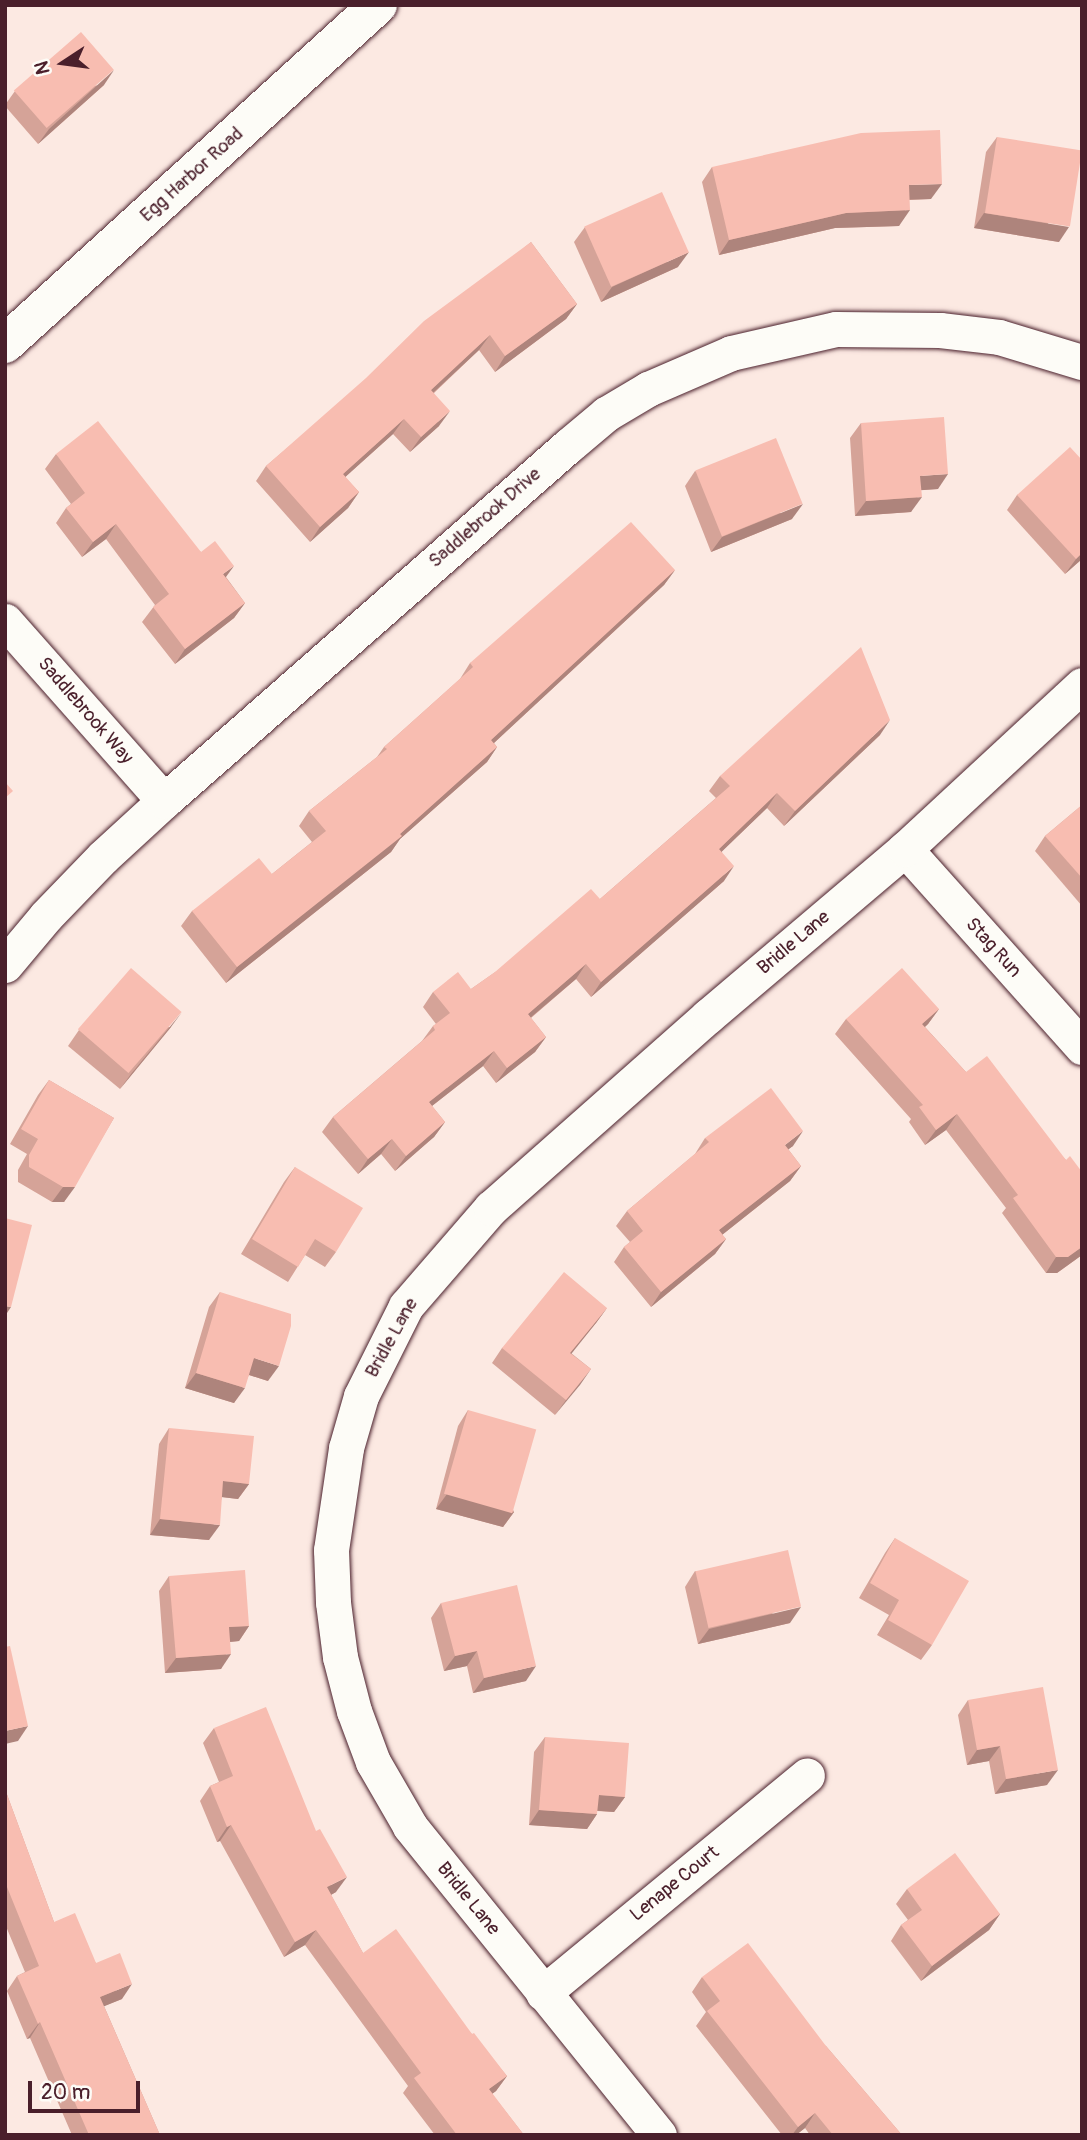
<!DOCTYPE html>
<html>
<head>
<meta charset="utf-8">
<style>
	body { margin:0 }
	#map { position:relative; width:1087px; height:2140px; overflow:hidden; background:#fce9e2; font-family:Pangolin,sans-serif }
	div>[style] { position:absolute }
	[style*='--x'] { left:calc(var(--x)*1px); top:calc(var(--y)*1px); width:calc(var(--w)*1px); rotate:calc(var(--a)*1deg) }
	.roads { filter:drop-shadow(0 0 2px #4a1f2b) drop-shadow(0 0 2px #4a1f2b) }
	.minor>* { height:35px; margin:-17.5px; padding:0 17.5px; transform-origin:17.5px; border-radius:17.5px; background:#fdfcf7 }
	.secondary>* { height:38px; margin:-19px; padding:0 19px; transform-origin:19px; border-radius:19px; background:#fdfcf7 }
	.wall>* { inset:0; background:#d5a398 }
	.shaded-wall>* { inset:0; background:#ae847c }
	.building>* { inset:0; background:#f8bdb1; transform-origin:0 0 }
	span { translate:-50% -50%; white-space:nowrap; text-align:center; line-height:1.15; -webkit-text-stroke:5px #fdfcf7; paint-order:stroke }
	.street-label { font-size:19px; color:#4a1f2b }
	.frame { position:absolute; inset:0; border:7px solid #4a1f2b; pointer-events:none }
	.north { position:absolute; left:28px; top:28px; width:70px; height:70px; -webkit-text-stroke:5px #fdfcf7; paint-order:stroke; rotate:257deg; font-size:19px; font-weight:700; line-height:28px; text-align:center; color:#4a1f2b }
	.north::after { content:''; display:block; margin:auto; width:24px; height:32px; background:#4a1f2b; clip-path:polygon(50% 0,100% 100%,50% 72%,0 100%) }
	.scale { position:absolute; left:28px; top:2081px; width:112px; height:32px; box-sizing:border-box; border:4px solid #4a1f2b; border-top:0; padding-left:9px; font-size:21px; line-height:24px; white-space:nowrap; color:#4a1f2b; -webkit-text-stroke:5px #fdfcf7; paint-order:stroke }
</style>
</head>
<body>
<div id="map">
	<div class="roads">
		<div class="minor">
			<i style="--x:5;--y:621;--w:240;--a:48.5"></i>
			<i style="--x:905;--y:849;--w:266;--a:48.2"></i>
			<i style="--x:5;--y:965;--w:64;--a:-50.1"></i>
			<i style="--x:46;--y:916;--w:82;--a:-46"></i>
			<i style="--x:103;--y:857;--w:83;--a:-42.6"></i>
			<i style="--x:164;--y:801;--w:538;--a:-41.31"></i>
			<i style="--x:568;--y:446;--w:50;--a:-40.1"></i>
			<i style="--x:606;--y:414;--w:49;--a:-30.8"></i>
			<i style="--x:648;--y:389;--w:90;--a:-23.4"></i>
			<i style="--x:731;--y:353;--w:108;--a:-12.9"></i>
			<i style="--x:836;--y:329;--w:104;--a:0.6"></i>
			<i style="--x:940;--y:330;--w:59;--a:6.8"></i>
			<i style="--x:999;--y:337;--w:87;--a:16.8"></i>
			<i style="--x:543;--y:1993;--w:342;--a:-39.5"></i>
			<i style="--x:659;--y:2135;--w:397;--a:-128.9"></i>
			<i style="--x:410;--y:1826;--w:74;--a:-120"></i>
			<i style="--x:373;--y:1762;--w:54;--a:-110.4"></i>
			<i style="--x:354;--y:1711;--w:56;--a:-104.5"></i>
			<i style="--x:340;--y:1657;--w:55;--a:-97.3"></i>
			<i style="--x:333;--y:1602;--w:52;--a:-92.2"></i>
			<i style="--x:331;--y:1550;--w:103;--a:-81.6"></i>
			<i style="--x:346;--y:1448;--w:54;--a:-73.9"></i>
			<i style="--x:361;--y:1396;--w:101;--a:-63.4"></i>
			<i style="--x:406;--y:1306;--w:130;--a:-49.1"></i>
			<i style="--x:491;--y:1208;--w:290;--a:-41.5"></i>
			<i style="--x:708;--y:1016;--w:258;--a:-40.3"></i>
			<i style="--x:905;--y:849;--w:241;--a:-42.8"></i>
		</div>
		<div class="secondary">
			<i style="--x:5;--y:344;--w:504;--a:-42.27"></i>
		</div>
	</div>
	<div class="wall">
		<i style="clip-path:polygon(104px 85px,38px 144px,5px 106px,5px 105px,15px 91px)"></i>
		<i style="clip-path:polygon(997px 137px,1059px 242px,974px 228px,986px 152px)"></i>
		<i style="clip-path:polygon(712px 167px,931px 199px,909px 200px,899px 226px,835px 228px,719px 255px,702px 182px)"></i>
		<i style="clip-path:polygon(585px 227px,678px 267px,601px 302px,574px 242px)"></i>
		<i style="clip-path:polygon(531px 242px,577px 304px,566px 319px,495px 372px,479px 350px,434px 393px,439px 426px,410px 452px,393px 434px,345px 477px,359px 492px,348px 508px,310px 542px,256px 481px,266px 466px)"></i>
		<i style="clip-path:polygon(861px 423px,938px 489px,921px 490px,911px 512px,855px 516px,850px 438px)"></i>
		<i style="clip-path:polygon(56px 454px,201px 552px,226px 577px,245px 603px,234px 618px,175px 664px,142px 622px,155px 605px,106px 539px,82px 557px,56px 523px,66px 508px,71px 504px,45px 469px)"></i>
		<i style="clip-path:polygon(1082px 460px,1082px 559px,1065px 574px,1007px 510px,1017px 495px)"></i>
		<i style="clip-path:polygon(695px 471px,792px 519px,711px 552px,685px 486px)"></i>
		<i style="clip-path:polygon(675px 570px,664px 585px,494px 743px,497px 747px,487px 762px,400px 839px,391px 852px,226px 983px,181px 926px,192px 911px,272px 874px,312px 842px,299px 826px,309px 811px,377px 757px,384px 747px,460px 679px,470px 663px)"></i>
		<i style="clip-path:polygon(880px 735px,784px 826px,767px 808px,722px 851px,724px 881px,591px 997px,576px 979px,531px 1018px,546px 1037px,535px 1052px,496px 1083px,483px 1066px,432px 1106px,445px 1122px,434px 1137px,395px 1171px,381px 1154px,358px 1174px,322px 1132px,333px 1117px,422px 1041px,433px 1026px,436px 1024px,423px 1007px,433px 992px,471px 989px,600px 899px,716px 798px,709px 791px,720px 776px)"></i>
		<i style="clip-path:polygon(1082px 805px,1082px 906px,1035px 851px,1045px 836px)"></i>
		<i style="clip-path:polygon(939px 1009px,928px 1024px,925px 1027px,966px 1072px,1066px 1160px,1082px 1172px,1082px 1255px,1057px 1273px,1046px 1273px,1002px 1213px,1006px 1208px,946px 1130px,925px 1145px,909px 1122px,911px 1119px,835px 1034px,846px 1019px)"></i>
		<i style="clip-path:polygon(171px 1027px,120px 1089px,68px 1046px,79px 1030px)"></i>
		<i style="clip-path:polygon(49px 1080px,114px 1118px,64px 1202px,52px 1202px,18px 1182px,18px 1170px,27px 1154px,10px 1144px,38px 1095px)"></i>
		<i style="clip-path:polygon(705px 1138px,793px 1146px,788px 1149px,801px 1166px,790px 1181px,722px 1235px,726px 1239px,715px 1254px,651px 1307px,614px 1262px,624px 1247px,630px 1242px,616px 1226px,627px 1211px,695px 1154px)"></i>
		<i style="clip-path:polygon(295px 1167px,336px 1252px,325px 1267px,305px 1255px,288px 1282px,241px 1254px,284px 1182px)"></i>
		<i style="clip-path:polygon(220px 1292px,268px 1381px,249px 1375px,234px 1403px,185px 1388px,209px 1307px)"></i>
		<i style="clip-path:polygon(607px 1308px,596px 1323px,571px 1353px,591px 1369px,555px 1415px,492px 1363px,502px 1348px)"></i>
		<i style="clip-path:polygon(468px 1410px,514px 1512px,503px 1527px,436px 1509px,458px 1426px)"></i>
		<i style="clip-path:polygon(169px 1428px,249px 1484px,238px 1499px,222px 1497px,209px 1540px,150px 1535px,159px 1444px)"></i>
		<i style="clip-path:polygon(895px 1538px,932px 1645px,921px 1660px,877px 1635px,889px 1615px,859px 1598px,885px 1553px)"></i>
		<i style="clip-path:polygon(695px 1571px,790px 1623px,698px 1644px,685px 1587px)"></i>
		<i style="clip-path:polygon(169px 1576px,249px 1626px,239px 1641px,230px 1642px,221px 1669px,165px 1673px,159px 1591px)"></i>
		<i style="clip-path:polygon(441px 1603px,526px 1681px,473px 1693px,467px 1666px,444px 1671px,431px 1618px)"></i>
		<i style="clip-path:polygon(968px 1700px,1047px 1785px,995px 1794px,989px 1761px,967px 1765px,958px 1715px)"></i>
		<i style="clip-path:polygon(214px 1728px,336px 1892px,331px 1895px,363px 1953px,472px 2034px,507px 2076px,496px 2091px,492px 2094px,524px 2135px,435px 2135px,403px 2093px,408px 2086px,305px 1945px,284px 1957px,220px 1841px,217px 1842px,200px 1801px,210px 1786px,219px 1782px,203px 1743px)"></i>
		<i style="clip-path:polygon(545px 1737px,625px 1797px,614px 1812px,597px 1811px,597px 1814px,587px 1829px,529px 1825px,534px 1752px)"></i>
		<i style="clip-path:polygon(5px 1789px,54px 1922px,96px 1963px,122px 1999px,104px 2006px,160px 2135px,72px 2135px,30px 2038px,27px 2039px,7px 1991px,17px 1976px,25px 1972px,5px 1924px)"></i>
		<i style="clip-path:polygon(907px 1889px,1000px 1914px,989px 1930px,921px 1981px,891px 1941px,901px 1925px,908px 1920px,896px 1904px)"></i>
		<i style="clip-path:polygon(702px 1977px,826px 2046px,902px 2135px,810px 2135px,805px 2128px,796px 2135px,782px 2135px,696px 2026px,706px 2012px,692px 1992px)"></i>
	</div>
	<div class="shaded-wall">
		<i style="clip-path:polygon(114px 70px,104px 85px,38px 144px,49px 129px)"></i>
		<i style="clip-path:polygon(942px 184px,931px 199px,898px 200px,909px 185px)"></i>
		<i style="clip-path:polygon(910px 210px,899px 226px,835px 228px,719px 255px,729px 240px,846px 213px)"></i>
		<i style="clip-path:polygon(984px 213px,1069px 227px,1059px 242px,974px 228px)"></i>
		<i style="clip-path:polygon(689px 252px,678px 267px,601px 302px,612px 287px)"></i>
		<i style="clip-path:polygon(577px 304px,566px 319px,495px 372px,505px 356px)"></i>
		<i style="clip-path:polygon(490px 335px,479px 350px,420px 405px,431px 390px)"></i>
		<i style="clip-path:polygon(450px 411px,439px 426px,410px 452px,421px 437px)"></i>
		<i style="clip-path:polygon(404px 419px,393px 434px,332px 489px,343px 474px)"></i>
		<i style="clip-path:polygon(948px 474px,938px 489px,910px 491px,920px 476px)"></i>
		<i style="clip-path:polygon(359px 492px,348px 508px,310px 542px,320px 527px)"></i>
		<i style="clip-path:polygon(922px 497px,911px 512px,855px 516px,866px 501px)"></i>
		<i style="clip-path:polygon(803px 504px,792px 519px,711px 552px,722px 537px)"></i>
		<i style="clip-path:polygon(116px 524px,106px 539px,82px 557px,93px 542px)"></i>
		<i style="clip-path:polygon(1082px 553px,1082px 559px,1065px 574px,1076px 559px)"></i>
		<i style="clip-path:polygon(234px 566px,223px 581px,223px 574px)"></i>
		<i style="clip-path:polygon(675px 570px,664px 585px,481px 755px,491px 740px)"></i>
		<i style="clip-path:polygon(245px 603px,234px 618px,175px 664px,185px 649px)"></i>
		<i style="clip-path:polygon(890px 720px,880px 735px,784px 826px,795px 811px)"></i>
		<i style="clip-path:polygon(497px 747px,487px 762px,400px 839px,391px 852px,226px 983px,237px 967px,400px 834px)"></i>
		<i style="clip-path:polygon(777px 793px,767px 808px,709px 864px,719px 849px)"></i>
		<i style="clip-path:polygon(734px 866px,724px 881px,591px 997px,601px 982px)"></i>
		<i style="clip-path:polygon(586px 964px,576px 979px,517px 1029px,528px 1014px)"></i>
		<i style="clip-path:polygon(939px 1009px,928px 1024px,911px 1039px,922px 1024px)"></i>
		<i style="clip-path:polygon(182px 1012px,171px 1027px,120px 1089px,131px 1074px)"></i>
		<i style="clip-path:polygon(546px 1037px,535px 1052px,496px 1083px,507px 1068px)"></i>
		<i style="clip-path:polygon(494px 1051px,483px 1066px,418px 1117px,429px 1102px)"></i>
		<i style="clip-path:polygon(957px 1114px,946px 1130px,925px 1145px,936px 1130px)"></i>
		<i style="clip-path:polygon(445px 1122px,434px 1137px,395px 1171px,406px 1156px)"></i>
		<i style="clip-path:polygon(803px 1131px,793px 1146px,774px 1160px,785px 1145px)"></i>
		<i style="clip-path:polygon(392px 1139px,381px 1154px,358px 1174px,368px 1159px)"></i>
		<i style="clip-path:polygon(801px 1166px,790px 1181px,708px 1246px,719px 1230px)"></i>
		<i style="clip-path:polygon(63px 1187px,75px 1187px,64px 1202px,52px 1202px)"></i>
		<i style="clip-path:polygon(726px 1239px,715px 1254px,651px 1307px,661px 1292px)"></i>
		<i style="clip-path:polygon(1082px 1247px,1082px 1255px,1057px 1273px,1046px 1273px,1056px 1257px)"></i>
		<i style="clip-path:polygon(5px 1306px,11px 1307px,5px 1316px)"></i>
		<i style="clip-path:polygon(607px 1308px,596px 1323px,560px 1368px,570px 1353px)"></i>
		<i style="clip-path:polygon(254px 1358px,279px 1366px,268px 1381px,243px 1373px)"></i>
		<i style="clip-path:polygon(591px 1369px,580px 1385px,555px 1415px,566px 1400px)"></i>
		<i style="clip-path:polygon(196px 1373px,245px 1388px,234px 1403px,185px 1388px)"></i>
		<i style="clip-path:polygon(223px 1481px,249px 1484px,238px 1499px,213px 1496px)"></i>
		<i style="clip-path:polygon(447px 1494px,514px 1512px,503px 1527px,436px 1509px)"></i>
		<i style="clip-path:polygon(160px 1519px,220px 1525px,209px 1540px,150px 1535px)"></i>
		<i style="clip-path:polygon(801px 1607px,790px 1623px,698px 1644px,709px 1629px)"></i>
		<i style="clip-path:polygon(249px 1626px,239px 1641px,219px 1643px,229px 1627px)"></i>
		<i style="clip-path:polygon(477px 1651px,467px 1666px,444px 1671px,455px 1656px)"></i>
		<i style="clip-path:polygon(231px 1654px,221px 1669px,165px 1673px,176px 1658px)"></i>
		<i style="clip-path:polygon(536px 1666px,526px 1681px,473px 1693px,484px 1678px)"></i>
		<i style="clip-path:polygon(28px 1726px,18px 1741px,5px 1744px,5px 1731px)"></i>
		<i style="clip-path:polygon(1000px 1746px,989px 1761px,967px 1765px,977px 1750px)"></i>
		<i style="clip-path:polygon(1058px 1770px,1047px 1785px,995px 1794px,1006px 1779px)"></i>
		<i style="clip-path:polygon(599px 1795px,625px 1797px,614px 1812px,588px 1810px)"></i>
		<i style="clip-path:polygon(539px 1810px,597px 1814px,587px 1829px,529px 1825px)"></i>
		<i style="clip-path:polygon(231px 1825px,220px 1841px,217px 1842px,227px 1827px)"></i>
		<i style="clip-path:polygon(347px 1877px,336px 1892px,316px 1903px,327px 1887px)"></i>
		<i style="clip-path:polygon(1000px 1914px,989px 1930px,921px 1981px,932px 1966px)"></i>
		<i style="clip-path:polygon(316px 1930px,305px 1945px,284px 1957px,295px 1942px)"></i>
		<i style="clip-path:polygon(132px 1984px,122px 1999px,90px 2012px,100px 1997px)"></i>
		<i style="clip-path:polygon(40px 2022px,30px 2038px,27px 2039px,38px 2024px)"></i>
		<i style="clip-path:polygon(507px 2076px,496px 2091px,478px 2104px,489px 2089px)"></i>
		<i style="clip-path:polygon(815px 2113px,805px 2128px,796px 2135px,792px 2135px,798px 2127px)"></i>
	</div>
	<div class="building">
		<i style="left:81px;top:32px;width:50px;height:89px;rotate:49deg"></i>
		<i style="clip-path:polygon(940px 130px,942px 184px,909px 185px,910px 210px,846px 213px,729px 240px,712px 167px,861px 133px)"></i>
		<i style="left:997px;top:137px;width:86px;height:77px;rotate:9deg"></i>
		<i style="left:662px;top:192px;width:66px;height:85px;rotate:66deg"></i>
		<i style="clip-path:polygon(531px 242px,577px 304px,505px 356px,490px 335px,431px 390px,450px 411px,421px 437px,404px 419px,343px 474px,359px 492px,320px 527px,266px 466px,366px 378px,424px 321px)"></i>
		<i style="clip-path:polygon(944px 417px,948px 474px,920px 476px,922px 497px,866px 501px,861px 423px)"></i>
		<i style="clip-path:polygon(98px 421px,201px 552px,215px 541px,234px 566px,223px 574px,245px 603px,185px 649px,153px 607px,169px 594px,116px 524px,93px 542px,66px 508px,85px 493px,56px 454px)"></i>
		<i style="left:776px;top:438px;width:71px;height:87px;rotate:68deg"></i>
		<i style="clip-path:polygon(1070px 447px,1082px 460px,1082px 553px,1076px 559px,1017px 495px)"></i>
		<i style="clip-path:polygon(631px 522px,675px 570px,491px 740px,497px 747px,400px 834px,402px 836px,237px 967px,192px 911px,259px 858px,272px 874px,326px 831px,309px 811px,387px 749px,384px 747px,473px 667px,470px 663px)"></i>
		<i style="clip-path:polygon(861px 647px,890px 720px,795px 811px,777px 793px,719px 849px,734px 866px,601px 982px,586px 964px,528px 1014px,546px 1037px,507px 1068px,494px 1051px,429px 1102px,445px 1122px,406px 1156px,392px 1139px,368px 1159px,333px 1117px,435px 1030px,433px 1026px,450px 1013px,433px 992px,458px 972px,471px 989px,495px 972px,591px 889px,600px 899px,730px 786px,720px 776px)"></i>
		<i style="clip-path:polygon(5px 782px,13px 791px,5px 798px)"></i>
		<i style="clip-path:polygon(1082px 805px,1082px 878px,1045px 836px)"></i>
		<i style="left:131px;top:968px;width:67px;height:81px;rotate:41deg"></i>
		<i style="clip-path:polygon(902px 968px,939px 1009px,922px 1024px,966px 1072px,987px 1056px,1066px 1160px,1070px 1156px,1082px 1172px,1082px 1247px,1068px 1257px,1056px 1257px,1013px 1198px,1018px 1195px,957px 1114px,936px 1130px,919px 1107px,923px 1105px,846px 1019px)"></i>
		<i style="clip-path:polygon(49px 1080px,114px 1118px,75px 1187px,63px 1187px,29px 1167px,29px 1155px,38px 1139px,21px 1129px)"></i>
		<i style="clip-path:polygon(771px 1088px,803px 1131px,785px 1145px,801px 1166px,719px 1230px,726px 1239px,661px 1292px,624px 1247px,643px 1231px,627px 1211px,709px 1142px,705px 1138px)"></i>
		<i style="clip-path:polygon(295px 1167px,363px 1208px,336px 1252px,315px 1239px,298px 1267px,252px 1239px)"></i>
		<i style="clip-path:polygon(5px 1218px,32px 1225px,11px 1307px,5px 1306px)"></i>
		<i style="clip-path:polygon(564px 1272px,607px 1308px,570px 1353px,591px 1369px,566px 1400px,502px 1348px)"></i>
		<i style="clip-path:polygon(220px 1292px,291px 1314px,291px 1326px,279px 1366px,254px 1358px,245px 1388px,196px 1373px)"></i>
		<i style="left:468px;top:1410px;width:71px;height:87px;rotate:16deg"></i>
		<i style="clip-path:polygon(169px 1428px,254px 1436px,249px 1484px,223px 1481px,220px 1525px,160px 1519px)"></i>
		<i style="clip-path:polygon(895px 1538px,969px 1581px,932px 1645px,888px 1620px,899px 1600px,870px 1583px)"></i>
		<i style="left:788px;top:1550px;width:58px;height:95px;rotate:77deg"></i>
		<i style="clip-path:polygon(245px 1570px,249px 1626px,229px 1627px,231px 1654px,176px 1658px,169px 1576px)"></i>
		<i style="clip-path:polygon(517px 1585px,536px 1666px,484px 1678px,477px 1651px,455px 1656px,441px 1603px)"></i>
		<i style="clip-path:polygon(10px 1646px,28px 1726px,5px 1731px,5px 1647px)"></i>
		<i style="clip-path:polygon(1043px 1687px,1058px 1770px,1006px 1779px,1000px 1746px,977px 1750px,968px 1700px)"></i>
		<i style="clip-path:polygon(266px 1707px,316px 1831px,320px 1829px,347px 1877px,327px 1887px,363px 1953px,396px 1929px,472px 2034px,474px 2033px,507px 2076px,489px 2089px,524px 2135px,457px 2135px,414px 2078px,421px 2073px,316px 1930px,295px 1942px,231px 1825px,227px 1827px,210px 1786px,233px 1776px,214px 1728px)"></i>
		<i style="clip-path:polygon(545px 1737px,629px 1743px,625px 1797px,599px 1795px,597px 1814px,539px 1810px)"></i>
		<i style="clip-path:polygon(5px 1789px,54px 1922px,75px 1913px,96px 1963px,120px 1953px,132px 1984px,100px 1997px,160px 2135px,89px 2135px,40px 2022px,38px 2024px,17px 1976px,39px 1966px,7px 1887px,5px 1888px)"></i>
		<i style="clip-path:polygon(955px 1853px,1000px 1914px,932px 1966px,901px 1925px,922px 1910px,907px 1889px)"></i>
		<i style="clip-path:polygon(748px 1943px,826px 2046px,902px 2135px,833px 2135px,815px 2113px,798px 2127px,707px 2011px,720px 2001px,702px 1977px)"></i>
	</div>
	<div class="street-label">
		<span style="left:192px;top:175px;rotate:-42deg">Egg Harbor Road</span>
		<span style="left:485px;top:518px;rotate:-41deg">Saddlebrook Drive</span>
		<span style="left:85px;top:711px;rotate:49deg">Saddlebrook Way</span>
		<span style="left:794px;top:943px;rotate:-40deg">Bridle Lane</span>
		<span style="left:993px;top:948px;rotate:48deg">Stag Run</span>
		<span style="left:392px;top:1338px;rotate:-61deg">Bridle Lane</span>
		<span style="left:675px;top:1884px;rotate:-39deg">Lenape Court</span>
		<span style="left:468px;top:1899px;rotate:51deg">Bridle Lane</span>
	</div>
	<div class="frame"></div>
	<div class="north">N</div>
	<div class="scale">20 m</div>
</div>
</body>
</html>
